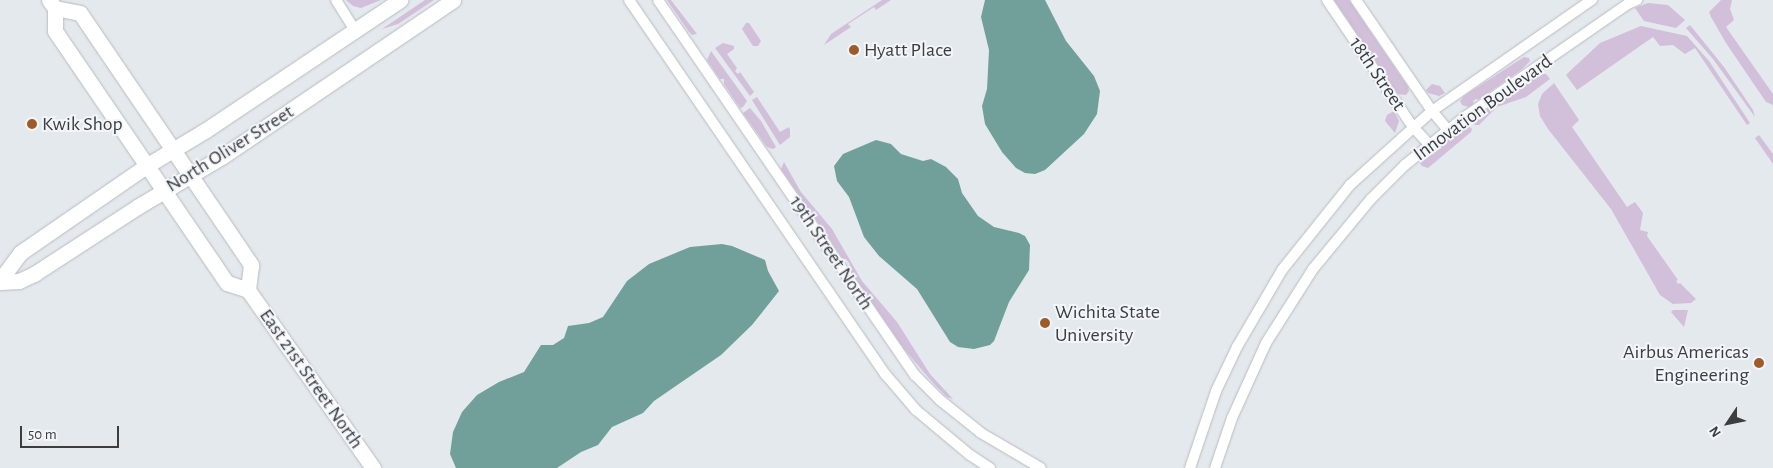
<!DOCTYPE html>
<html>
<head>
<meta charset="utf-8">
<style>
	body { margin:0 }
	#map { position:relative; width:1773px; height:468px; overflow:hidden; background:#e4e9ed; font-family:"Alegreya Sans",sans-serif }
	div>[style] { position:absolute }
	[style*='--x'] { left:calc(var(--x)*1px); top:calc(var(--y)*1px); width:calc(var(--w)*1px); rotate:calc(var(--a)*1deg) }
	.green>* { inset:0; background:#d2bfda }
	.water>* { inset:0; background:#70a099 }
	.roads { filter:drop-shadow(0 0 1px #b8bcc1) drop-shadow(0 0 1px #b8bcc1) }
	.minor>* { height:10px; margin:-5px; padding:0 5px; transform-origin:5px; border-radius:5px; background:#fff }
	.secondary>* { height:15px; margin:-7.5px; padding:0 7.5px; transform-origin:7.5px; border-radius:7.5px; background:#fff }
	.dots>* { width:14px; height:14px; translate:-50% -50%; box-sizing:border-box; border:2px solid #f2f6fb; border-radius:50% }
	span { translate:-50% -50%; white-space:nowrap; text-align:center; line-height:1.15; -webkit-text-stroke:4px #f2f6fb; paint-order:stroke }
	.poi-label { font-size:20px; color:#3b3d3f }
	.left { translate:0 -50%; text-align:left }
	.right { translate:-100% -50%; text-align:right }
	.street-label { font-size:20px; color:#3b3d3f }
	.north { position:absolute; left:1703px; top:398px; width:50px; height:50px; -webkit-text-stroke:4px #f2f6fb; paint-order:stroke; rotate:236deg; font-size:14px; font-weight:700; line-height:20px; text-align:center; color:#3b3d3f }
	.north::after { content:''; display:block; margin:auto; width:18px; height:22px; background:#3b3d3f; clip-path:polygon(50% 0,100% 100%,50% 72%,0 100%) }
	.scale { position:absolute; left:20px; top:426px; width:99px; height:22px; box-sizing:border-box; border:2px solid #3b3d3f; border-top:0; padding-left:6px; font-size:15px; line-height:18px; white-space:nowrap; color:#3b3d3f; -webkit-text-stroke:4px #f2f6fb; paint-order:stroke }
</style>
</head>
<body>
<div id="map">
	<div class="green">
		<i style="clip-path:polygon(346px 0,381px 0,361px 8px,353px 6px)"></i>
		<i style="clip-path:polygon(425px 0,434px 0,398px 24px,382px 29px)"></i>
		<i style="clip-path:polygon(667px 0,671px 0,697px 34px,692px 35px,689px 32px)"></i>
		<i style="clip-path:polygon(882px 0,891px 0,876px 10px,874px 7px,848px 24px,851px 27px,824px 45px,831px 34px)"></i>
		<i style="clip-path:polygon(1334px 0,1349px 0,1408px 87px,1409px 91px,1406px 95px,1398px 94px)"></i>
		<i style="clip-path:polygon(1721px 0,1732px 0,1730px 9px,1734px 20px,1726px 27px,1773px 94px,1773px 105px,1766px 102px,1726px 43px,1711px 17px,1709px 12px)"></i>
		<i style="clip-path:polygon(1648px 3px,1668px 5px,1685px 20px,1676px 28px,1644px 21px,1635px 8px)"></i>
		<i style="clip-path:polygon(746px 23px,749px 23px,761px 41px,758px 46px,753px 46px,742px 29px)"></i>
		<i style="clip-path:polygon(1690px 25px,1724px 67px,1753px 110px,1755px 117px,1713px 59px,1686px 28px)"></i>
		<i style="clip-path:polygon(1641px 26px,1687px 36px,1709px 61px,1750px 123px,1747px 125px,1695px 48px,1685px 54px,1673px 45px,1660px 46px,1653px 37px,1577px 90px,1566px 75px,1569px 72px,1600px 43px)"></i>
		<i style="clip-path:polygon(723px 43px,734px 46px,734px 49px,727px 54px,737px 68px,735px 71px,738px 74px,740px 72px,754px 92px,750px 96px,715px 48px)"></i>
		<i style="clip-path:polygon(711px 51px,747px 101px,743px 107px,740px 108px,724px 84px,724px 79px,720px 79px,707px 60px)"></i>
		<i style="clip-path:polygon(1524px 57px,1529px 58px,1530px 61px,1521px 70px,1478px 100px,1476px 99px,1473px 101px,1474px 103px,1469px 107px,1462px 105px,1460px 101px,1464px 96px)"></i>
		<i style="clip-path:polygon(1538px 74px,1546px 74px,1550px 79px,1526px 97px,1497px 107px,1479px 125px,1475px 125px,1472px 120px,1524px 84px,1529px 84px,1529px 81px)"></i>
		<i style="clip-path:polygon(1554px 83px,1579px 120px,1572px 127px,1627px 207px,1635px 202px,1643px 213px,1640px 230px,1648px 232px,1647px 236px,1678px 280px,1676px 281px,1678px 284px,1680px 283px,1696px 299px,1691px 303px,1673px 304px,1660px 295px,1611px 209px,1548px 129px,1540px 116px,1538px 104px,1542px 94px)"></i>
		<i style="clip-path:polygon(1432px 84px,1440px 86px,1445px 93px,1439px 96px,1428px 93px,1426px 90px)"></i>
		<i style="clip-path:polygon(757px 97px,780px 132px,789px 127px,790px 130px,790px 137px,780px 145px,752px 100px)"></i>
		<i style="clip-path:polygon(750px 108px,761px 121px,776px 147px,773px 149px,767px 147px,743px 113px)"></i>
		<i style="clip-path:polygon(1394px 111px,1399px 121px,1395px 133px,1385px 121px,1387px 115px)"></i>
		<i style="clip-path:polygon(1467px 124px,1472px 129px,1471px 132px,1428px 168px,1422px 166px,1419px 162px)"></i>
		<i style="clip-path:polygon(1759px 135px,1773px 154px,1773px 164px,1755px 138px)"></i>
		<i style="clip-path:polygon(784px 162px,801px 192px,832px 229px,862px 281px,897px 322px,930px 374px,953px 399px,947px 397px,934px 384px,904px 349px,848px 267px,850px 264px,846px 259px,843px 259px,781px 169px)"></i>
		<i style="clip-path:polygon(1673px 310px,1688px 310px,1684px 327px,1671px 312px)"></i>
	</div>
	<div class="water">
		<i style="clip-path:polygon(985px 0,1045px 0,1066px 41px,1094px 76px,1100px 91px,1097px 114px,1084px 134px,1045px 170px,1035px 174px,1025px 173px,1016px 168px,1002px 152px,985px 124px,982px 106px,987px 89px,989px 50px,981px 17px)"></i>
		<i style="clip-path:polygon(876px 140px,891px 144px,901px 154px,923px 161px,931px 159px,946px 167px,958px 179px,962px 193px,978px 216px,994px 227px,1019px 233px,1025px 236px,1030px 245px,1029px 270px,1009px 302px,994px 341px,990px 345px,974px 349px,958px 347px,950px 342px,917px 289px,879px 256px,864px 237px,849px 197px,837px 181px,834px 166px,843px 154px)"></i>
		<i style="clip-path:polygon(722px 244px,732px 246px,765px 260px,768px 271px,779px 291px,752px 325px,721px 355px,654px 401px,643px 413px,612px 427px,598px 445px,581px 452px,557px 468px,456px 468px,450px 454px,453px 432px,462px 412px,477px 395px,499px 382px,524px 372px,541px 345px,553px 345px,564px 338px,568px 326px,589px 323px,603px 317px,627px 281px,649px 264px,690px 247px)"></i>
	</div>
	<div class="roads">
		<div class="minor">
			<i style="--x:336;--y:0;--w:36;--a:58"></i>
			<i style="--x:629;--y:0;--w:455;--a:55.6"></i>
			<i style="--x:886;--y:375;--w:46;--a:49.4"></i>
			<i style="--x:916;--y:410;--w:70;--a:39.8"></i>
			<i style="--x:970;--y:455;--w:24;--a:33"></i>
			<i style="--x:658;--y:0;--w:455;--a:55.6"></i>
			<i style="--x:915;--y:375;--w:35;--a:45"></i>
			<i style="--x:940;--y:400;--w:53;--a:38.8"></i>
			<i style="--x:981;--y:433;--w:69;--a:30.3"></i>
			<i style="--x:1327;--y:0;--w:153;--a:55.9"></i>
			<i style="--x:1413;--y:127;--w:25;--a:47"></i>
			<i style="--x:1356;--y:0;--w:135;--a:55.6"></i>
			<i style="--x:1432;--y:111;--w:25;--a:50"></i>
			<i style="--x:1190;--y:468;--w:81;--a:-71.3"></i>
			<i style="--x:1216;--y:391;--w:49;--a:-64.5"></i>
			<i style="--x:1237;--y:347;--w:89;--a:-59.7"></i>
			<i style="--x:1282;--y:270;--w:109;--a:-51.3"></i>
			<i style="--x:1350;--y:185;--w:110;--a:-42.1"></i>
			<i style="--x:1432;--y:111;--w:195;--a:-34.8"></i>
			<i style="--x:1215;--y:468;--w:53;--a:-71.2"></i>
			<i style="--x:1232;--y:418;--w:82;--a:-65.6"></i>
			<i style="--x:1266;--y:343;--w:88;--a:-57.6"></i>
			<i style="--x:1313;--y:269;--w:91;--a:-50.4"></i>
			<i style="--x:1371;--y:199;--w:48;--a:-45"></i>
			<i style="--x:1405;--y:165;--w:78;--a:-38.8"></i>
			<i style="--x:1466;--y:116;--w:197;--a:-34.7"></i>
			<i style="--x:1628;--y:4;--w:10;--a:-24"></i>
		</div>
		<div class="secondary">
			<i style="--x:49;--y:0;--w:10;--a:53"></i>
			<i style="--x:55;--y:8;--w:23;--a:90"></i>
			<i style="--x:55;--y:31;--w:305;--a:55.7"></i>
			<i style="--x:227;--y:283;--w:22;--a:18"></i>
			<i style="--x:248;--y:290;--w:218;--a:54.9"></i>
			<i style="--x:55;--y:8;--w:25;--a:11"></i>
			<i style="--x:80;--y:13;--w:305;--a:55.8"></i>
			<i style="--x:251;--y:265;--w:25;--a:97"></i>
			<i style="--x:0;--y:280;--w:34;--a:-53"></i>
			<i style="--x:20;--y:253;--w:153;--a:-34.6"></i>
			<i style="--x:146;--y:166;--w:70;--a:-31"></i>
			<i style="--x:206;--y:130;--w:234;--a:-33.8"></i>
			<i style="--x:0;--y:282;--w:19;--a:-3"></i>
			<i style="--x:19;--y:281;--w:17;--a:-25"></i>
			<i style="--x:34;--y:274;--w:123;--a:-33"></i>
			<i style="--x:137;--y:207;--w:100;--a:-30.7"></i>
			<i style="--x:223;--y:156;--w:278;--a:-34.1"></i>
		</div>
	</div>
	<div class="dots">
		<i style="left:854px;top:50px;background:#9e5c2a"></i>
		<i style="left:32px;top:124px;background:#9e5c2a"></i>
		<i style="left:1045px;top:323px;background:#9e5c2a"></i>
		<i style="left:1759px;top:363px;background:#9e5c2a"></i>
	</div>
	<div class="poi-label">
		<span class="left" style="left:864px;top:50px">Hyatt Place</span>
		<span class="left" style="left:42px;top:124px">Kwik Shop</span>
		<span class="left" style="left:1055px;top:324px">Wichita State<br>University</span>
		<span class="right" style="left:1749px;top:364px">Airbus Americas<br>Engineering</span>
	</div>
	<div class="street-label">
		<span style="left:1377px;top:74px;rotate:56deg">18th Street</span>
		<span style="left:1483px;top:108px;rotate:-36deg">Innovation Boulevard</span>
		<span style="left:230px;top:149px;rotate:-32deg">North Oliver Street</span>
		<span style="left:831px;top:253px;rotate:56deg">19th Street North</span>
		<span style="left:311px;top:379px;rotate:55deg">East 21st Street North</span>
	</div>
	<div class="north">N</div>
	<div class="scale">50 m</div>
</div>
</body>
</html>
